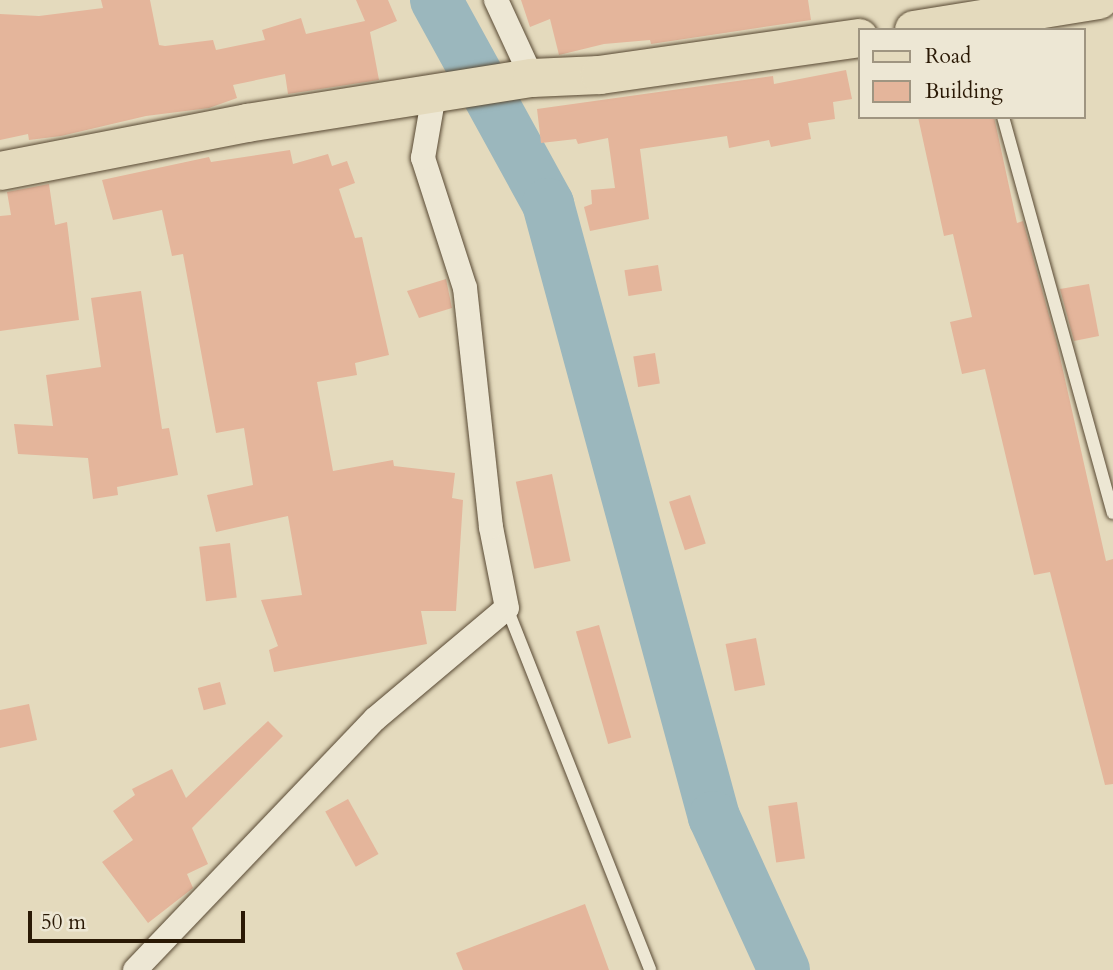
<!DOCTYPE html>
<html>
<head>
<meta charset="utf-8">
<style>
	body { margin:0 }
	#map { position:relative; width:1113px; height:970px; overflow:hidden; background:#e4dabd; font-family:Cardo,serif }
	div>[style] { position:absolute }
	[style*='--x'] { left:calc(var(--x)*1px); top:calc(var(--y)*1px); width:calc(var(--w)*1px); rotate:calc(var(--a)*1deg) }
	.river>* { height:52px; margin:-26px; padding:0 26px; transform-origin:26px; border-radius:26px; background:#9bb7bd }
	.building>* { inset:0; background:#e4b59b; transform-origin:0 0 }
	.roads { filter:drop-shadow(0 0 2px #584933) drop-shadow(0 0 2px #584933) }
	.service>* { height:12px; margin:-6px; padding:0 6px; transform-origin:6px; border-radius:6px; background:#ede7d4 }
	.minor>* { height:24px; margin:-12px; padding:0 12px; transform-origin:12px; border-radius:12px; background:#ede7d4 }
	.primary>* { height:38px; margin:-19px; padding:0 19px; transform-origin:19px; border-radius:19px; background:#e4dabd }
	span { translate:-50% -50%; white-space:nowrap; text-align:center; line-height:1.15; -webkit-text-stroke:7px #ede7d4; paint-order:stroke }
	.legend { position:absolute; left:858px; top:28px; width:228px; height:91px; box-sizing:border-box; background:#ede7d4; border:2px solid #9f9581; margin:0; padding:9px 12px; list-style:none; font-size:21px; color:#2a1905 }
	.legend li { display:flex; align-items:center; gap:14px; height:35px }
	.legend b { width:35px; border:2px solid #9f9581 }
	.scale { position:absolute; left:28px; top:911px; width:217px; height:32px; box-sizing:border-box; border:4px solid #2a1905; border-top:0; padding-left:9px; font-size:21px; line-height:24px; white-space:nowrap; color:#2a1905; -webkit-text-stroke:5px #ede7d4; paint-order:stroke }
</style>
</head>
<body>
<div id="map">
	<div class="river">
		<i style="--x:436;--y:0;--w:233;--a:61.2"></i>
		<i style="--x:548;--y:204;--w:635;--a:74.85"></i>
		<i style="--x:714;--y:817;--w:168;--a:65.4"></i>
	</div>
	<div class="building">
		<i style="clip-path:polygon(101px 0,150px 0,159px 45px,165px 46px,213px 40px,216px 50px,265px 40px,262px 30px,301px 18px,306px 34px,365px 21px,356px 0,388px 0,397px 21px,370px 32px,379px 80px,288px 94px,285px 74px,233px 85px,237px 98px,209px 108px,146px 116px,61px 136px,29px 140px,28px 134px,0 140px,0 14px,39px 16px,103px 8px)"></i>
		<i style="clip-path:polygon(521px 0,808px 0,811px 20px,651px 44px,650px 40px,604px 44px,559px 55px,550px 19px,530px 27px)"></i>
		<i style="clip-path:polygon(846px 70px,852px 99px,833px 102px,835px 119px,808px 123px,811px 139px,771px 147px,769px 140px,729px 148px,727px 136px,640px 149px,649px 219px,590px 231px,584px 207px,592px 204px,591px 190px,615px 188px,608px 138px,578px 144px,576px 139px,541px 143px,537px 109px,773px 76px,774px 84px)"></i>
		<i style="clip-path:polygon(918px 117px,994px 117px,1017px 223px,1023px 221px,1057px 344px,1106px 561px,1113px 559px,1113px 784px,1105px 785px,1050px 572px,1034px 575px,985px 369px,962px 374px,950px 322px,972px 317px,953px 234px,944px 236px)"></i>
		<i style="clip-path:polygon(290px 150px,293px 164px,328px 154px,332px 166px,347px 161px,355px 183px,339px 189px,355px 238px,362px 237px,389px 355px,355px 363px,357px 375px,317px 382px,333px 471px,393px 460px,394px 466px,455px 473px,452px 498px,463px 500px,456px 611px,421px 611px,427px 644px,274px 672px,269px 650px,278px 646px,261px 600px,302px 595px,288px 516px,216px 532px,207px 495px,253px 485px,244px 428px,216px 433px,183px 254px,172px 256px,162px 210px,113px 220px,102px 180px,209px 157px,211px 162px)"></i>
		<i style="clip-path:polygon(49px 184px,55px 225px,67px 222px,79px 320px,0 331px,0 216px,11px 215px,7px 192px)"></i>
		<i style="left:658px;top:265px;width:26px;height:34px;rotate:81deg"></i>
		<i style="clip-path:polygon(446px 279px,452px 308px,419px 318px,407px 291px)"></i>
		<i style="clip-path:polygon(1089px 284px,1099px 336px,1074px 341px,1060px 289px)"></i>
		<i style="clip-path:polygon(141px 291px,162px 429px,169px 428px,178px 475px,117px 487px,118px 495px,93px 499px,88px 458px,18px 454px,14px 424px,53px 426px,46px 375px,101px 367px,91px 298px)"></i>
		<i style="left:655px;top:353px;width:31px;height:22px;rotate:81deg"></i>
		<i style="left:552px;top:474px;width:89px;height:37px;rotate:78deg"></i>
		<i style="left:690px;top:495px;width:51px;height:22px;rotate:72deg"></i>
		<i style="left:230px;top:543px;width:55px;height:31px;rotate:83deg"></i>
		<i style="left:599px;top:625px;width:117px;height:24px;rotate:74deg"></i>
		<i style="left:756px;top:638px;width:48px;height:31px;rotate:79deg"></i>
		<i style="left:220px;top:682px;width:23px;height:23px;rotate:75deg"></i>
		<i style="clip-path:polygon(29px 704px,37px 740px,0 748px,0 710px)"></i>
		<i style="clip-path:polygon(268px 721px,283px 736px,192px 828px,208px 864px,187px 874px,193px 888px,148px 923px,102px 862px,133px 840px,113px 811px,135px 795px,132px 789px,172px 769px,186px 798px)"></i>
		<i style="left:348px;top:799px;width:63px;height:26px;rotate:61deg"></i>
		<i style="left:797px;top:802px;width:57px;height:29px;rotate:82deg"></i>
		<i style="clip-path:polygon(585px 904px,609px 970px,463px 970px,456px 953px)"></i>
	</div>
	<div class="roads">
		<div class="service">
			<i style="--x:1003;--y:117;--w:411;--a:74.5"></i>
			<i style="--x:507;--y:608;--w:389;--a:68.4"></i>
		</div>
		<div class="minor">
			<i style="--x:496;--y:0;--w:86;--a:65.2"></i>
			<i style="--x:135;--y:970;--w:347;--a:-46.3"></i>
			<i style="--x:375;--y:719;--w:172;--a:-40.1"></i>
			<i style="--x:507;--y:608;--w:83;--a:-101.2"></i>
			<i style="--x:491;--y:527;--w:240;--a:-96.2"></i>
			<i style="--x:465;--y:288;--w:137;--a:-107.9"></i>
			<i style="--x:423;--y:158;--w:65;--a:-80.2"></i>
		</div>
		<div class="primary">
			<i style="--x:914;--y:30;--w:187;--a:-9.2"></i>
			<i style="--x:0;--y:171;--w:252;--a:-11"></i>
			<i style="--x:247;--y:123;--w:289;--a:-9"></i>
			<i style="--x:532;--y:78;--w:68;--a:-2.5"></i>
			<i style="--x:600;--y:75;--w:262;--a:-8.1"></i>
		</div>
	</div>
	<ul class="legend">
	<li><b style="height:9px;background:#e4dabd"></b>Road</li>
	<li><b style="height:19px;background:#e4b59b"></b>Building</li>
	</ul>
	<div class="scale">50 m</div>
</div>
</body>
</html>
